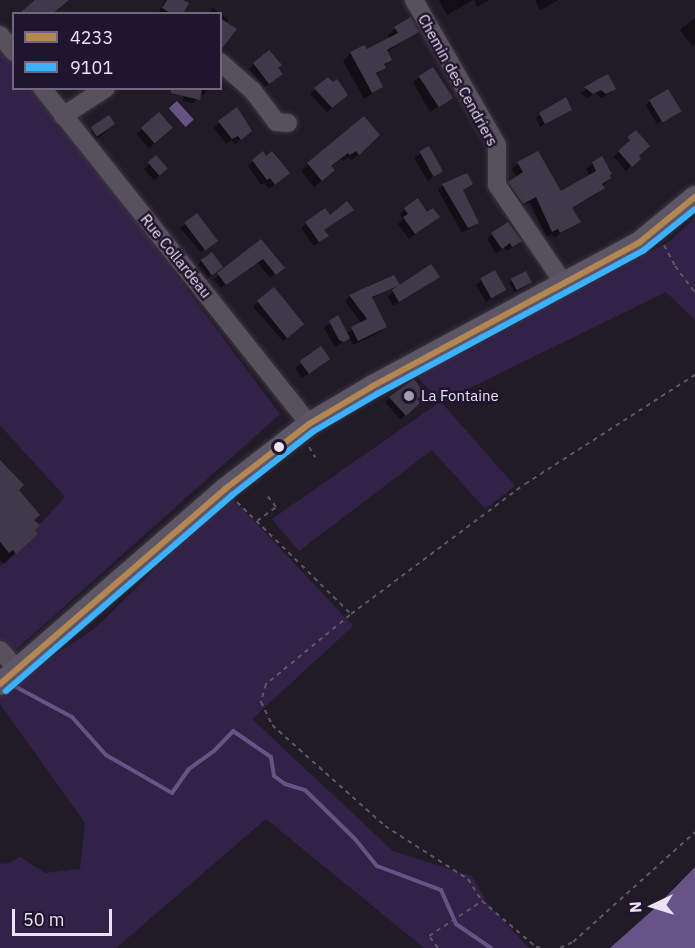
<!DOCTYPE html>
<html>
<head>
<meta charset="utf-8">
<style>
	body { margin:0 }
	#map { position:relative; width:695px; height:948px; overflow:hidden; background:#211b28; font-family:"IBM Plex Sans",sans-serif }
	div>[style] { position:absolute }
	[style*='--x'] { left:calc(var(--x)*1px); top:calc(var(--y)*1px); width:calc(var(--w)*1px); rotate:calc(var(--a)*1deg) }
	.green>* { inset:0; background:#322247 }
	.water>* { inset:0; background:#685386; transform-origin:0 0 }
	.shadow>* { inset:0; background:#0007 }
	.stream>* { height:4px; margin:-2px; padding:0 2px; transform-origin:2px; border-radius:2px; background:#685386 }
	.building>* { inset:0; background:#403949; transform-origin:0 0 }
	.path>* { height:2px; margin-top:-1px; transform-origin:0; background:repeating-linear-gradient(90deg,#5d5964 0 4.5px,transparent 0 9px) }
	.roads { filter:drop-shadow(0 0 2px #3b3741) drop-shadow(0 0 2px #3b3741) }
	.minor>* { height:18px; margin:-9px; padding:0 9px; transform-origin:9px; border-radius:9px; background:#56515c }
	.major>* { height:22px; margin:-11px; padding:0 11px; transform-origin:11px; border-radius:11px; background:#5d5666 }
	.bus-1>* { height:6px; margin:-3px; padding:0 3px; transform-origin:3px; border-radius:3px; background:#b48652 }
	.bus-2>* { height:6px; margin:-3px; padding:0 3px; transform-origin:3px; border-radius:3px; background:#3bb2ff }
	.dots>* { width:16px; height:16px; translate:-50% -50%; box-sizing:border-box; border:3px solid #20152e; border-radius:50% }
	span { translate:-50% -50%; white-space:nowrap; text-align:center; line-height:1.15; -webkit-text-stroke:5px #20152e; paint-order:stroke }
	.street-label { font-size:15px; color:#eae3f5 }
	.poi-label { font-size:15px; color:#eae3f5 }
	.left { translate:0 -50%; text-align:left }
	.legend { position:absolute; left:12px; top:12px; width:210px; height:78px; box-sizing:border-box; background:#20152e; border:2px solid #71677e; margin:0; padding:8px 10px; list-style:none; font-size:18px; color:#eae3f5 }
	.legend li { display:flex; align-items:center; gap:12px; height:30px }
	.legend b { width:30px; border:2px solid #71677e }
	.north { position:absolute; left:623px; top:876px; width:60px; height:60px; -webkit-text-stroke:4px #20152e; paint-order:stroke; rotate:266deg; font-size:16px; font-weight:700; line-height:24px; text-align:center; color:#eae3f5 }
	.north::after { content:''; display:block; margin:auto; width:21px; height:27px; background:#eae3f5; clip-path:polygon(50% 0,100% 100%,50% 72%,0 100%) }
	.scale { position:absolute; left:12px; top:909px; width:100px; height:27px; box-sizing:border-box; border:3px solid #eae3f5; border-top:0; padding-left:8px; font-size:18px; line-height:21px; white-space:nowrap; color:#eae3f5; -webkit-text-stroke:4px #20152e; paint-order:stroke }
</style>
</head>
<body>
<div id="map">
	<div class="green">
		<i style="clip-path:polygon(0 45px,13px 57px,14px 88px,37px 89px,280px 414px,0 664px,0 567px,65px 497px,0 425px)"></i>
		<i style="clip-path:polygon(695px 218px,695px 320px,666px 292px,441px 402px,515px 486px,485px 509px,432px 450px,299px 551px,272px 519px,440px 402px,415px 374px,670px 241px)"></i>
		<i style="clip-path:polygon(230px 495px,353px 626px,252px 719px,393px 851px,472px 876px,487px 903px,529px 948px,424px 948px,266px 819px,116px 948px,0 948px,0 863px,6px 864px,20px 857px,45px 873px,80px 869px,85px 823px,0 704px,0 697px,5px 687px,94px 629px)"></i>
	</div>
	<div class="water">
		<i style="left:177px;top:101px;width:25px;height:11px;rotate:48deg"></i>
		<i style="clip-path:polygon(695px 867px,695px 948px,610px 948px,655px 908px)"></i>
	</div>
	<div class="shadow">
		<i style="clip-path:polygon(165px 0,180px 0,181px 14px,158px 14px)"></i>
		<i style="clip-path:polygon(439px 0,490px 0,477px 7px,474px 0,447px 15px)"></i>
		<i style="clip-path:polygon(535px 0,559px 0,540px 10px)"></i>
		<i style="clip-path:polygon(213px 8px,220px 14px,208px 14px)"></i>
		<i style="clip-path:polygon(220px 14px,228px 19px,220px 48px)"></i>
		<i style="clip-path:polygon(695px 18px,695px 44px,692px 46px,680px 30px)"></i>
		<i style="clip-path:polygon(395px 28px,417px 31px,386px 53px,390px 59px,376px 76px,382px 86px,364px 99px,343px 61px,351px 53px,366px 51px,390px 39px,388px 35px)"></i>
		<i style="clip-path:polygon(254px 64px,277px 68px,276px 78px,264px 88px,249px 69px)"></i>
		<i style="clip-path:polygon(608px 76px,614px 89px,610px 93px,601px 98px,596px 93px,587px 98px,581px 93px)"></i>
		<i style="clip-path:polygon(419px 77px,451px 98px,430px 112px,413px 82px)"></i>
		<i style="clip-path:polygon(166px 88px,209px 88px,204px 95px,199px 94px,194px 103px,183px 101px,184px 95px)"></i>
		<i style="clip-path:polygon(315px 89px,342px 100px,327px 112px,310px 94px)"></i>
		<i style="clip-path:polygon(650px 101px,672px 112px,657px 124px,646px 105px)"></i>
		<i style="clip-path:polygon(571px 110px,540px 127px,536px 118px,540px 114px)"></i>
		<i style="clip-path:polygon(109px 117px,108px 130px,93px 142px,87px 135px)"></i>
		<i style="clip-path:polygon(219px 122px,245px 136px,235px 144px,232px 140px,226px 144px,214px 128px)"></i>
		<i style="clip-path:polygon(142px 129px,166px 134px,149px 148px,136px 134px)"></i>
		<i style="clip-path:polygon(636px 132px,639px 159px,626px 171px,614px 157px)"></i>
		<i style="clip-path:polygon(378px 135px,351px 161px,349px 157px,343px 161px,341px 159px,330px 167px,326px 177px,314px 187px,301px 171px,308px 164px)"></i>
		<i style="clip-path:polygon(428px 148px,441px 170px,428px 181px,414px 158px)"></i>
		<i style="clip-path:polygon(156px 157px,161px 174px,154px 180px,144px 169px)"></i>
		<i style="clip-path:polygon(253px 161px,283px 178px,269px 189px,264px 183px,261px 185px,248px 166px)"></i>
		<i style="clip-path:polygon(518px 163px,561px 193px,590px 176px,586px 169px,593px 163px,610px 178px,597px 194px,571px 209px,579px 222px,554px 238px,552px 234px,546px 237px,530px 202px,517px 209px,503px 189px,517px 178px,512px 169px)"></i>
		<i style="clip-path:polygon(471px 184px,462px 191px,477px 223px,462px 233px,438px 190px,443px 185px)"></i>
		<i style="clip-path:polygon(405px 209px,427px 214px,438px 217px,409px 239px,398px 224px,403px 219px,400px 214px)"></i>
		<i style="clip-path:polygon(324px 210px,329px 217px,352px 210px,323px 231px,322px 240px,314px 246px,301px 228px)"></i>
		<i style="clip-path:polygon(197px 215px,211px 245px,201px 252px,180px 228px)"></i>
		<i style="clip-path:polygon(492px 234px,520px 241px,507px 251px,504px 248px,496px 253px,487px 239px)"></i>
		<i style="clip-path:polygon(261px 241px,278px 272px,270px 278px,258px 263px,221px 288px,214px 279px)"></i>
		<i style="clip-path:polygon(201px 261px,216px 272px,206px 280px,196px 267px)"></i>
		<i style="clip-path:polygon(494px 272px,504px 290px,486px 302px,476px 285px)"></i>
		<i style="clip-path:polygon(525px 273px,528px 285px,515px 292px,509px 283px)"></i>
		<i style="clip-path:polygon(438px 277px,393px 306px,388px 297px,394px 290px)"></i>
		<i style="clip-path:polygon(398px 284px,371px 299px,385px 327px,380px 332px,353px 345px,349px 337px,337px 346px,334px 345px,324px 328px,330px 323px,337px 317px,346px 334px,361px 323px,345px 301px,350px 296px)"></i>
		<i style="clip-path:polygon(258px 302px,297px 330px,283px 341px,253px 307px)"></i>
		<i style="clip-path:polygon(321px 348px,323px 364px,302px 378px,295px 368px)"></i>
		<i style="clip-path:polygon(390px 398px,415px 399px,414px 408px,400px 419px,385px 402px)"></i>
		<i style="clip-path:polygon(0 462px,33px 520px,25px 545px,4px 564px,0 560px)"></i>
	</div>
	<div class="stream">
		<i style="--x:16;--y:687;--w:64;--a:28.2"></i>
		<i style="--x:72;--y:717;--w:51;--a:48.2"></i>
		<i style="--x:106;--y:755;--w:76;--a:29.9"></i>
		<i style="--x:172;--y:793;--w:29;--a:-55"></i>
		<i style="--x:189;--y:769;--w:31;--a:-36"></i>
		<i style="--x:214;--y:751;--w:28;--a:-46"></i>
		<i style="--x:233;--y:731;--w:46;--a:34.4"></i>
		<i style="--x:271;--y:757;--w:19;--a:81"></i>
		<i style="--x:274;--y:776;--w:14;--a:36"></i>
		<i style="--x:285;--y:784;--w:21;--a:17"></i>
		<i style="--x:305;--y:790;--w:70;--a:44.4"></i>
		<i style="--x:355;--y:839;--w:35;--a:51"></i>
		<i style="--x:377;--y:866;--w:68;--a:20.6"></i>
		<i style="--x:441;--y:890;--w:37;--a:66"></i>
		<i style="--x:456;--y:924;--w:42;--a:34.4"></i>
	</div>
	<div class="building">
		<i style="clip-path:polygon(35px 0,69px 0,52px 14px,19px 14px)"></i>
		<i style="clip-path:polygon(167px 0,183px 0,189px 3px,183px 14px,172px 14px,162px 8px)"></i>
		<i style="clip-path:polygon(411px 17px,419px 32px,387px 50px,392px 60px,384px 64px,386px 68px,376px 73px,383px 87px,372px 93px,350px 52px,364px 45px,367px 49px,398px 33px,394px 27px)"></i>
		<i style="clip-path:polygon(220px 18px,237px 29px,220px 51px)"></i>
		<i style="clip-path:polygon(269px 50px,282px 65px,278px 68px,283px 74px,269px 84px,253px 63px)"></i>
		<i style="left:433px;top:67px;width:37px;height:17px;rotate:57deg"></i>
		<i style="clip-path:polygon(608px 74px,616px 89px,606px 94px,601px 90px,593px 94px,584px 87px)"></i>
		<i style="clip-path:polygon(328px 77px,333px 82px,337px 79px,348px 95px,332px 108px,314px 88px)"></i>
		<i style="clip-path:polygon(171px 88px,202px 88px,200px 100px,171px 93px)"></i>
		<i style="left:668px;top:89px;width:26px;height:22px;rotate:59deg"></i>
		<i style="clip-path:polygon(566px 97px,572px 110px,545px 124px,539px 113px)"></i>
		<i style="clip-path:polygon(237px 107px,252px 131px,241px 140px,238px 136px,232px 139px,218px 121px)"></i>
		<i style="left:159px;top:112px;width:21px;height:24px;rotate:49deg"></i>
		<i style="left:109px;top:115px;width:11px;height:22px;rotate:56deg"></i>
		<i style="clip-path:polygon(364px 116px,380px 135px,359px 155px,356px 151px,350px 155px,348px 153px,331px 166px,335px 170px,322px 181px,307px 163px)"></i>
		<i style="clip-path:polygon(636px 130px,650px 146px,639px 156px,641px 159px,632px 167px,618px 151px,630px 140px,627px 137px)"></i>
		<i style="left:429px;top:146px;width:29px;height:11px;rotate:61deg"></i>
		<i style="clip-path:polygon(263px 151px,266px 156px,272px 151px,290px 173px,275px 185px,270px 178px,267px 180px,252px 160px)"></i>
		<i style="clip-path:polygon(538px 151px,561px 191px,596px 171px,592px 162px,602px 156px,612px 174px,610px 175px,611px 178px,602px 184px,605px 188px,572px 208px,581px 222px,560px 233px,558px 229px,552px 232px,536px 197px,523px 204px,508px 182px,523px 172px,517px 162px)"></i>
		<i style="left:156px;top:155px;width:18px;height:11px;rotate:49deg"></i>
		<i style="clip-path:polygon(467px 173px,473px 184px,463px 190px,479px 223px,468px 228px,442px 184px)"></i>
		<i style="clip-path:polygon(418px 198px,427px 212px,433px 208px,440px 217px,415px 234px,403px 217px,408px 214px,404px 208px)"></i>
		<i style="clip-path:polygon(347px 201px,354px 210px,324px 230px,329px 236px,319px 242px,305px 222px,325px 208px,330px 215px)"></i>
		<i style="left:197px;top:213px;width:35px;height:16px;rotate:53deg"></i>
		<i style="clip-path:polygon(508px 222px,522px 241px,512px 247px,510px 243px,502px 249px,491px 233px)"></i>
		<i style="clip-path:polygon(261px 239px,285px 268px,276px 275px,263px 259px,226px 285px,217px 273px)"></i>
		<i style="left:212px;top:252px;width:19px;height:14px;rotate:54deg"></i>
		<i style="clip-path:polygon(431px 264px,440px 277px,399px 302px,392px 290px)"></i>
		<i style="left:495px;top:270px;width:23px;height:17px;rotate:61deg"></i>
		<i style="left:526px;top:271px;width:13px;height:17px;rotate:63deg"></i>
		<i style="clip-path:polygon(394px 275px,400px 285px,372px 297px,387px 327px,358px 341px,351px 327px,367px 319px,349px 295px)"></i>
		<i style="left:274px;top:287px;width:48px;height:22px;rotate:51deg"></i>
		<i style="clip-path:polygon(338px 315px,350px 338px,344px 342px,339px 340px,329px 321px)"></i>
		<i style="left:321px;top:346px;width:16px;height:26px;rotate:55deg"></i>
		<i style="clip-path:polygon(414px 379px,424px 393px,417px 399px,420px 403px,406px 416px,389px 397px)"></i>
		<i style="clip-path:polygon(0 460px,24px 485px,19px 490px,40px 515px,34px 520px,40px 525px,35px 530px,38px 534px,16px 554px,13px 550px,9px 553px,0 542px)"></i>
	</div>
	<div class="path">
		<i style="--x:664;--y:245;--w:24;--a:62"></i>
		<i style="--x:675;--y:266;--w:34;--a:53"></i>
		<i style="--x:309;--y:447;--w:12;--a:59"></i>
		<i style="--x:237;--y:502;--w:160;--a:44.5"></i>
		<i style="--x:351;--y:614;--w:217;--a:-36.8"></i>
		<i style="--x:525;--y:484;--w:202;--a:-32.7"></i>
		<i style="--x:257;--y:521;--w:24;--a:-36"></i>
		<i style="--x:276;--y:507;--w:16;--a:-128"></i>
		<i style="--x:350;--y:615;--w:109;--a:140.6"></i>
		<i style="--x:266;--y:684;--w:19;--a:106"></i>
		<i style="--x:261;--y:702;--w:25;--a:64"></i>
		<i style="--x:272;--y:725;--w:152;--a:41.8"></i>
		<i style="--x:385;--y:826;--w:98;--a:32.6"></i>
		<i style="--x:468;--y:879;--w:26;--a:58"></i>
		<i style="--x:438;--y:948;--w:15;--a:-127"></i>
		<i style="--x:429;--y:936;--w:64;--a:-33.4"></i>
		<i style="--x:482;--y:901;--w:71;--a:40.4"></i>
		<i style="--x:536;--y:947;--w:9;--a:6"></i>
		<i style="--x:560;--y:948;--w:14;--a:-25"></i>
		<i style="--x:573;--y:942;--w:164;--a:-42"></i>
	</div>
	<div class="roads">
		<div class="minor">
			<i style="--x:414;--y:0;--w:167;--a:60.2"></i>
			<i style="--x:497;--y:145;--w:40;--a:90"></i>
			<i style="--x:497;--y:185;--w:121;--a:55.8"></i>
			<i style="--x:0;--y:35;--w:22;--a:51"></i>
			<i style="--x:220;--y:62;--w:44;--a:41.3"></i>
			<i style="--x:253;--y:91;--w:39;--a:53"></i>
			<i style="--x:276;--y:122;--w:12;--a:5"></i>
			<i style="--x:42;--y:88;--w:429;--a:51.5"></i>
			<i style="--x:63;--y:116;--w:51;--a:-33.1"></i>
			<i style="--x:0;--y:650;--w:25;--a:48"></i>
		</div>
		<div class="major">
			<i style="--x:0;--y:684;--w:298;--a:-40.9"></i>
			<i style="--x:225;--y:489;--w:106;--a:-37.7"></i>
			<i style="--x:309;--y:424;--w:74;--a:-30.7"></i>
			<i style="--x:373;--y:386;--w:303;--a:-28.3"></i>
			<i style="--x:640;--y:242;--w:71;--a:-39.3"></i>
		</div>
	</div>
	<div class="bus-1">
		<i style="--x:0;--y:684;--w:298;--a:-40.9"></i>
		<i style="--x:225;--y:489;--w:106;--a:-37.7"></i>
		<i style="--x:309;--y:424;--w:74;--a:-30.7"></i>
		<i style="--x:373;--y:386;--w:303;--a:-28.3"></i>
		<i style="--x:640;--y:242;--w:71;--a:-39.3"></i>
	</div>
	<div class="bus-2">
		<i style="--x:6;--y:691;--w:298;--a:-40.9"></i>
		<i style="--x:231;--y:496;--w:105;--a:-38.1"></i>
		<i style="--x:314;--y:431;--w:73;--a:-30.4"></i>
		<i style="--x:377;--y:394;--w:303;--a:-28.3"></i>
		<i style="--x:644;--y:250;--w:65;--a:-38.8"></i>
	</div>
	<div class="dots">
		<i style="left:409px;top:396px;background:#a49dad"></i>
		<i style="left:279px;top:447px;background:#eae3f5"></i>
	</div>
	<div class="street-label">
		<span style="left:458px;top:80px;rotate:61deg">Chemin des Cendriers</span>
		<span style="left:176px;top:256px;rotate:51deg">Rue Collardeau</span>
	</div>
	<div class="poi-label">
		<span class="left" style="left:421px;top:396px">La Fontaine</span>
	</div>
	<ul class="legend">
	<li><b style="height:8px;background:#b48652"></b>4233</li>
	<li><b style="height:8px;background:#3bb2ff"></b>9101</li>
	</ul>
	<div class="north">N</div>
	<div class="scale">50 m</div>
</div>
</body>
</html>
